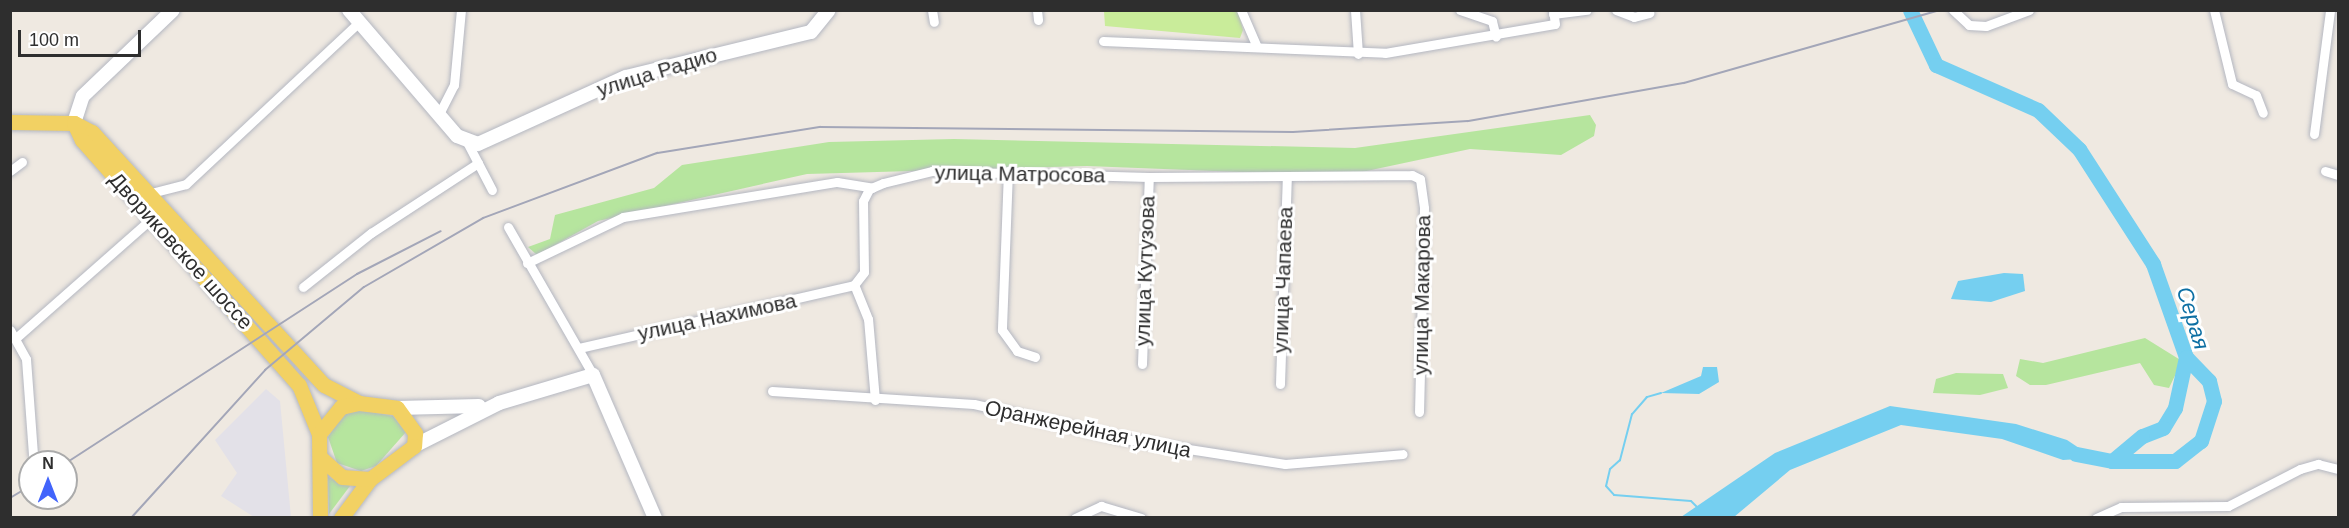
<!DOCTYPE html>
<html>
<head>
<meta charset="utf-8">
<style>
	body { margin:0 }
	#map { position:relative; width:2349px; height:528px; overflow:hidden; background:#efe9e1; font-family:Helvetica,sans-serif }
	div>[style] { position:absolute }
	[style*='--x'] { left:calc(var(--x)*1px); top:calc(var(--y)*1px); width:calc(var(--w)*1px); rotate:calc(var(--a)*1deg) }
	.industrial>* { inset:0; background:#e3e1e8 }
	.green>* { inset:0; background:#b6e59e }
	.pitch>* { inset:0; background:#c9ec9a }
	.water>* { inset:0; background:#75cff0 }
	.stream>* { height:2px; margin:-1px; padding:0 1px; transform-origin:1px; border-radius:1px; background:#75cff0 }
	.river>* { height:15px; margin:-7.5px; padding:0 7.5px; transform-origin:7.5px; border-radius:7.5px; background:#75cff0 }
	.roads { filter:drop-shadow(0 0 2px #b4b7c1) drop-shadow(0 0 2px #b4b7c1) }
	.street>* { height:9px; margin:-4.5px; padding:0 4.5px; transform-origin:4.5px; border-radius:4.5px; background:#fff }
	.secondary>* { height:14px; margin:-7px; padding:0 7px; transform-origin:7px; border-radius:7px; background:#fff }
	.primary>* { height:15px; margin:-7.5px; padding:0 7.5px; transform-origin:7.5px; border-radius:7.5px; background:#f2d163 }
	.rail>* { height:2px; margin:-1px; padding:0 1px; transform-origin:1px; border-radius:1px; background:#a3a6b8 }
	span { translate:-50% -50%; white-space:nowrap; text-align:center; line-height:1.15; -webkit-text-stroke:6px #fff; paint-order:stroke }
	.street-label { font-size:21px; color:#2e2e2e }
	.water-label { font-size:22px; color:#0d6fa3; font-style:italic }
	.frame { position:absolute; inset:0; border:12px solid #2e2e2e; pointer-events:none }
	.north { position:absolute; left:18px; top:450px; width:60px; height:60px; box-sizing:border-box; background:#fff; border:2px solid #ababab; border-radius:50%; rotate:0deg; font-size:16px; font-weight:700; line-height:24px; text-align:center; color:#2e2e2e }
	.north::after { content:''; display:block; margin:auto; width:21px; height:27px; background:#4264fb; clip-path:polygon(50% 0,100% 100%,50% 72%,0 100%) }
	.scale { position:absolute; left:18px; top:30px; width:123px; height:27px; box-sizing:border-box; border:3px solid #2e2e2e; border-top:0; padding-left:8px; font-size:18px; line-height:21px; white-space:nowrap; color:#2e2e2e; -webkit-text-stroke:4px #fff; paint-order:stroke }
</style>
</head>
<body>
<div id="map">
	<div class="industrial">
		<i style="clip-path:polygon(266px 389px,280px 401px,291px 517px,254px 517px,221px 496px,237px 473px,215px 440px)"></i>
	</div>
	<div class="green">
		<i style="clip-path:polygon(1590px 115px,1596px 125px,1594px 136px,1561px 155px,1470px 149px,1343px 176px,1087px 166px,807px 174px,598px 221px,537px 255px,528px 247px,550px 239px,555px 215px,654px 188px,682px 165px,829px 142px,954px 139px,1355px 148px)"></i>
		<i style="clip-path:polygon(2145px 338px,2182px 361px,2169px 388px,2154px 385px,2140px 363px,2046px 385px,2030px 385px,2016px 376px,2020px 359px,2043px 363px)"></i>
		<i style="clip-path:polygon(1956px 373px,2003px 374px,2008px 388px,1980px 395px,1933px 393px,1936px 379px)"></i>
		<i style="clip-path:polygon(360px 410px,393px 416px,406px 432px,376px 466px,361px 471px,337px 463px,328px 437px,344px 413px)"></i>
		<i style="clip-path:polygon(328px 477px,350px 486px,329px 514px)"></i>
	</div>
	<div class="pitch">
		<i style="clip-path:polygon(1104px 11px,1238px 11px,1243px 30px,1240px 38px,1105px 26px)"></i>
	</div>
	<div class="water">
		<i style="clip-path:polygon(2004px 273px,2023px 274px,2025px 291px,1991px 302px,1951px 299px,1958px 281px)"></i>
		<i style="clip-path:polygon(1703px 367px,1717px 367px,1719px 382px,1699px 394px,1661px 393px,1701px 376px)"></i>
		<i style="clip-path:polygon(1890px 406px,2016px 424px,2067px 440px,2094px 458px,2063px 460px,2002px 439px,1901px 425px,1790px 470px,1734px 517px,1681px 517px,1775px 453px)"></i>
	</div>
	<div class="stream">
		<i style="--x:1661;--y:393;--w:15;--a:164"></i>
		<i style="--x:1647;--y:397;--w:23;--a:131"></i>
		<i style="--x:1632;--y:414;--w:48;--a:104.6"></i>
		<i style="--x:1620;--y:460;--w:13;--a:138"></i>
		<i style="--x:1610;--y:469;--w:17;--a:103"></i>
		<i style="--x:1606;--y:486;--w:12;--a:48"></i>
		<i style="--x:1614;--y:495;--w:77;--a:4.5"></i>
		<i style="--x:1691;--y:501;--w:11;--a:45"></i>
	</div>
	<div class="river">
		<i style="--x:1910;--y:10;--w:61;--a:64.7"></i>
		<i style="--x:1936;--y:65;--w:111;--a:23.8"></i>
		<i style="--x:2038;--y:110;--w:57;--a:43.6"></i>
		<i style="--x:2079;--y:149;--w:137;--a:57.2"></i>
		<i style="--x:2153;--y:264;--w:99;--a:70.5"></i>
		<i style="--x:2186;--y:357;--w:52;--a:102.2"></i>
		<i style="--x:2175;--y:408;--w:23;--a:121"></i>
		<i style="--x:2163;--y:428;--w:22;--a:159"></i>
		<i style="--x:2142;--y:436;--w:39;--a:140"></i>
		<i style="--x:2112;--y:461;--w:37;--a:-169"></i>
		<i style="--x:2112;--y:461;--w:63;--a:0"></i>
		<i style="--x:2175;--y:461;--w:33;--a:-38"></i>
		<i style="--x:2201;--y:441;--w:42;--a:-72"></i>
		<i style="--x:2214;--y:401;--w:21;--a:-104"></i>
		<i style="--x:2209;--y:381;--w:33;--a:-134"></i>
	</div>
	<div class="roads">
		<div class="street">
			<i style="--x:932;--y:10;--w:12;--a:81"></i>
			<i style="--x:1037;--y:10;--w:10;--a:84"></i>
			<i style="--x:1241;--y:10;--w:40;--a:66.6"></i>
			<i style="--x:1355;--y:10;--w:44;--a:86.1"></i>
			<i style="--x:1460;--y:10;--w:34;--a:19"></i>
			<i style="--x:1492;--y:21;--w:16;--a:76"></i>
			<i style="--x:1616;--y:10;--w:19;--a:21"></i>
			<i style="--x:1634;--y:17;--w:16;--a:-15"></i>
			<i style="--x:1953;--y:10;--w:22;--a:43"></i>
			<i style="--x:1969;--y:25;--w:17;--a:3"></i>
			<i style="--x:1986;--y:26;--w:46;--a:-20.4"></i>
			<i style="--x:2214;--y:10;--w:76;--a:76.3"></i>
			<i style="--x:2232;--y:84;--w:26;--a:25"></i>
			<i style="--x:2256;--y:95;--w:19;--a:69"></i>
			<i style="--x:1553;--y:14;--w:34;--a:-7"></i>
			<i style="--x:1103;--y:41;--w:282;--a:2.4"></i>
			<i style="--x:1385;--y:53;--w:172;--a:-9.7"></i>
			<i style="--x:1555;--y:24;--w:14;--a:-98"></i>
			<i style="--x:438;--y:116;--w:35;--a:-63"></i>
			<i style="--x:454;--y:85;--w:75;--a:-84.7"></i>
			<i style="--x:2314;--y:134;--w:125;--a:-82.6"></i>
			<i style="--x:467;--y:142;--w:54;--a:62.5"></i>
			<i style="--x:10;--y:171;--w:15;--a:-37"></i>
			<i style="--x:1008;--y:171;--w:159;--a:92.2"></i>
			<i style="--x:1002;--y:330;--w:26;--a:54"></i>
			<i style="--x:1017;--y:351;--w:19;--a:18"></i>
			<i style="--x:2325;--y:171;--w:14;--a:17"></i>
			<i style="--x:147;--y:194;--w:40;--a:-14.4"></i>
			<i style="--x:186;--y:184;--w:237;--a:-43.1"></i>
			<i style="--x:508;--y:227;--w:171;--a:60.1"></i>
			<i style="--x:527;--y:263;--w:106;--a:-25.6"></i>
			<i style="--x:623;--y:217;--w:217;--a:-9.3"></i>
			<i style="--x:837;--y:182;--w:36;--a:9"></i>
			<i style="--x:303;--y:287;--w:87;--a:-38.5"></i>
			<i style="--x:371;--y:233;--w:128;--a:-33.2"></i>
			<i style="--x:10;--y:330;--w:33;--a:61"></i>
			<i style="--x:26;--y:359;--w:96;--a:85.8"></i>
			<i style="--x:16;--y:338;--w:180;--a:-41.4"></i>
			<i style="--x:579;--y:348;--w:282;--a:-12.9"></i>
			<i style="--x:1142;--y:364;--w:187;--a:-87.9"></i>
			<i style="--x:1280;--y:384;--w:207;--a:-88.1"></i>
			<i style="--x:772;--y:391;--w:202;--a:3.7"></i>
			<i style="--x:974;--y:404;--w:154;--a:13.1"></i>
			<i style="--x:1124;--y:439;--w:163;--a:8.8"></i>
			<i style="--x:1285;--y:464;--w:118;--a:-4.8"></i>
			<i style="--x:875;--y:400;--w:81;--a:-94.9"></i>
			<i style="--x:868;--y:319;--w:37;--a:-112"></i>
			<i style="--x:854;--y:285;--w:16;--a:-52"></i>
			<i style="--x:864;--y:272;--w:71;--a:-90.8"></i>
			<i style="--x:863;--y:201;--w:13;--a:-63"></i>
			<i style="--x:869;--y:189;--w:15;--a:-23"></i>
			<i style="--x:883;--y:183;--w:50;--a:-13.8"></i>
			<i style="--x:932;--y:171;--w:217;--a:1.6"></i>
			<i style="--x:1149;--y:177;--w:263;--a:-0.4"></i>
			<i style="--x:1412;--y:175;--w:9;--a:27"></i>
			<i style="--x:1420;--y:179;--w:29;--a:82"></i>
			<i style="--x:1424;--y:208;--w:204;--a:91.4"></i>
			<i style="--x:1075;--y:518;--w:29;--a:-25"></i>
			<i style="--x:1101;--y:506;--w:42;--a:16.7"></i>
			<i style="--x:2096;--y:518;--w:27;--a:-24"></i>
			<i style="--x:2121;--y:507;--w:107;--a:-0.5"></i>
			<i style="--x:2228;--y:506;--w:81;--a:-27.2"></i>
			<i style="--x:2300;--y:469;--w:19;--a:-16"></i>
			<i style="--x:2318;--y:464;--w:21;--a:14"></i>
		</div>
		<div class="secondary">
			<i style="--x:349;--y:10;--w:166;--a:49.4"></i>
			<i style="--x:457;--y:136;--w:22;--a:21"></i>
			<i style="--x:478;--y:144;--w:162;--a:-24.4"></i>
			<i style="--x:626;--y:77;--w:190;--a:-13.7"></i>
			<i style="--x:811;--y:32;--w:28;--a:-51"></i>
			<i style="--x:74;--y:123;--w:28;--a:-72"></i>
			<i style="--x:83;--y:96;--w:124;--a:-43.7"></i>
			<i style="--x:397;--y:408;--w:82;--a:-1.4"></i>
			<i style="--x:414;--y:446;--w:95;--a:-26.8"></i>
			<i style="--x:499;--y:403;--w:98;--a:-16.6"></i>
			<i style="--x:593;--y:375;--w:156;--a:66.6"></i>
		</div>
		<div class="primary">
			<i style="--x:10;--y:122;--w:64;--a:0.9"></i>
			<i style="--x:74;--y:123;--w:20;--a:27"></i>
			<i style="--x:92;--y:132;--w:343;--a:47.5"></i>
			<i style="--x:324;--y:385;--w:39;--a:27"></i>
			<i style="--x:74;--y:123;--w:19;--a:65"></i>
			<i style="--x:82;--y:140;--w:327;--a:48.5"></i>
			<i style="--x:299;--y:385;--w:53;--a:67.8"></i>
			<i style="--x:319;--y:434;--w:84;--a:89.3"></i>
			<i style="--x:319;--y:434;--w:35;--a:-51"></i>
			<i style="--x:341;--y:407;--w:18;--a:-13"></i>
			<i style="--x:359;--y:403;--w:38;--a:7"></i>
			<i style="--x:397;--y:408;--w:31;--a:54"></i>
			<i style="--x:415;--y:433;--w:13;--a:94"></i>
			<i style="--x:414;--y:446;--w:55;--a:143.1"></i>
			<i style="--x:370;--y:479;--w:49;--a:126.6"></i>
			<i style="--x:321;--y:458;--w:28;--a:42"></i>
			<i style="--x:342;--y:477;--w:28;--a:4"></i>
		</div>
	</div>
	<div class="rail">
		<i style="--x:66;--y:463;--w:347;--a:-33"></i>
		<i style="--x:357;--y:274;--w:94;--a:-27.1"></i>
		<i style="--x:10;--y:498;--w:23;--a:-31"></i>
		<i style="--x:131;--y:518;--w:200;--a:-47.8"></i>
		<i style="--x:265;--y:370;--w:129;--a:-40"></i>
		<i style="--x:364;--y:287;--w:138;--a:-30.1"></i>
		<i style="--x:483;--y:218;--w:186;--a:-20.5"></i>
		<i style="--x:657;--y:153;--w:165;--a:-9.1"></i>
		<i style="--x:820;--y:127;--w:473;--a:0.6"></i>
		<i style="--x:1293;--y:132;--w:175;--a:-3.6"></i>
		<i style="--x:1468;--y:121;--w:219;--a:-10"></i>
		<i style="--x:1684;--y:83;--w:267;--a:-15.9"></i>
	</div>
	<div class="street-label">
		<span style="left:657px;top:72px;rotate:-17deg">улица Радио</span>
		<span style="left:1020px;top:174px;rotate:1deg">улица Матросова</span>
		<span style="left:181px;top:251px;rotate:48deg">Двориковское шоссе</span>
		<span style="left:1145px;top:271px;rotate:-88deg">улица Кутузова</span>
		<span style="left:1283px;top:280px;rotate:-88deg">улица Чапаева</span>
		<span style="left:1422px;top:295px;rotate:-89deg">улица Макарова</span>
		<span style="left:717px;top:317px;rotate:-12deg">улица Нахимова</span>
		<span style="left:1088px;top:429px;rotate:12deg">Оранжерейная улица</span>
	</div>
	<div class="water-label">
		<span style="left:2193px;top:318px;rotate:73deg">Серая</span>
	</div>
	<div class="frame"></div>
	<div class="north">N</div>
	<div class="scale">100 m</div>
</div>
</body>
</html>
